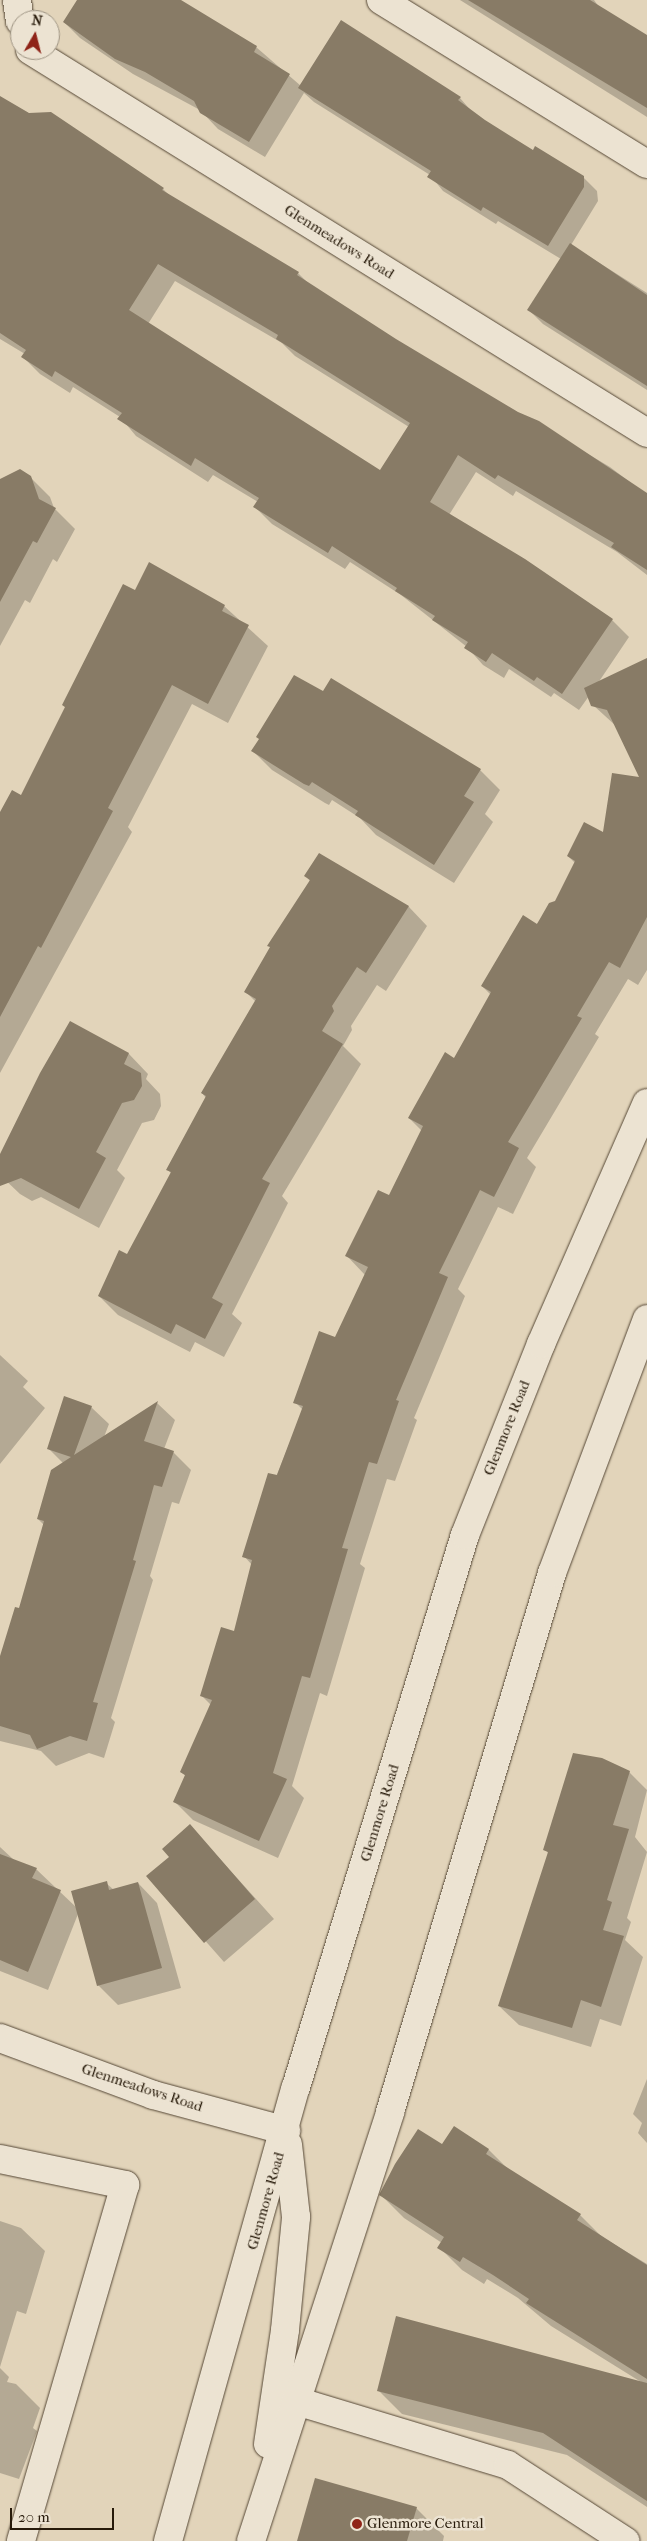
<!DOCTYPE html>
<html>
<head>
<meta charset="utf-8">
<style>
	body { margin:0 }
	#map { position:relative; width:647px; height:2541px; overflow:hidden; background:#e2d4ba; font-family:"IM FELL French Canon",serif }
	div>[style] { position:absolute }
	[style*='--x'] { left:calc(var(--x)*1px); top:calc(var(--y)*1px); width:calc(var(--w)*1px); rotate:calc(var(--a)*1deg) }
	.shadow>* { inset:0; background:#0003 }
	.building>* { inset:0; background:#887b66 }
	.roads { filter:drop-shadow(0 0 1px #564836) drop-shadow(0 0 1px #564836) }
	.street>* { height:28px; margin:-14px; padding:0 14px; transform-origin:14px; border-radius:14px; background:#ece3d2 }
	.secondary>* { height:28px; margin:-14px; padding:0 14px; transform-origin:14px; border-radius:14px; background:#ece3d2 }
	.dots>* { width:14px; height:14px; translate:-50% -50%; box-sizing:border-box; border:2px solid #ece3d2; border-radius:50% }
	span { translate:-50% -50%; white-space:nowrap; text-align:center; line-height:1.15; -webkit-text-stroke:5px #ece3d2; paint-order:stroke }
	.street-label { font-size:15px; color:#271a0a }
	.poi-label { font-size:15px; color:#271a0a }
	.left { translate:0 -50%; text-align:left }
	.north { position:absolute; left:10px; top:10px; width:50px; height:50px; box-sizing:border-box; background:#ece3d2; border:1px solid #9d9382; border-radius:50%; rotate:8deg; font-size:14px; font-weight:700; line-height:20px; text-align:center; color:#271a0a }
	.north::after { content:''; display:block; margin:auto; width:18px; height:22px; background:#8f2418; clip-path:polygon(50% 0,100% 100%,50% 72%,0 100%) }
	.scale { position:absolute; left:10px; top:2508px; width:104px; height:22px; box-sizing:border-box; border:2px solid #271a0a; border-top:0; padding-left:6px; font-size:15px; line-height:18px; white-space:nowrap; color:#271a0a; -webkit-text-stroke:4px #ece3d2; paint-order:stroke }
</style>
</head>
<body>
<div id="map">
	<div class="shadow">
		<i style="clip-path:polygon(78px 0,177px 0,256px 47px,301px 86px,460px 98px,473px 113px,533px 152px,583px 177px,597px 191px,598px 201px,571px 245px,647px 293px,647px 390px,543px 324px,529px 310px,561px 259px,498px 221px,496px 224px,443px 191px,430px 175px,314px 102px,304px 93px,265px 157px,218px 129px,200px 110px,133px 74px,80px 38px,64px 22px)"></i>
		<i style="clip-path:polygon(460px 0,594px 0,599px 7px,647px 36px,647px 117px)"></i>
		<i style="clip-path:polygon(evenodd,0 97px,163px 189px,171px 197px,298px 273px,310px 285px,395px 340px,610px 467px,647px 495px,647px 575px,617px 552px,516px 491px,513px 496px,476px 472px,449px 515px,612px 620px,629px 637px,598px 683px,647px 659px,647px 970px,638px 985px,628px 979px,595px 1034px,599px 1037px,527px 1158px,536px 1167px,513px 1214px,498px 1207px,458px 1289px,465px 1296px,414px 1418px,417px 1420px,395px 1481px,387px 1479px,360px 1564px,365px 1568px,327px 1696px,320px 1693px,292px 1786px,304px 1798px,278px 1858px,193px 1820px,175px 1802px,186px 1776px,181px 1772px,211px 1705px,202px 1696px,235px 1632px,252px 1565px,244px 1556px,303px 1410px,295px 1402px,336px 1339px,365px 1275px,347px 1256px,390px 1197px,422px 1131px,409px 1118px,454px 1059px,491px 995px,482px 986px,556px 902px,575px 863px,568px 856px,604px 834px,641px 778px,616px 726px,593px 705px,589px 696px,579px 710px,554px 693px,551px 697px,509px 669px,504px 678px,483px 665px,467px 647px,401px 595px,350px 562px,345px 569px,272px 524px,255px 507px,258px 502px,213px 475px,208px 482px,136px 436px,120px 417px,73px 387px,70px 393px,40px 374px,23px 357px,25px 354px,0 339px,0 97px,175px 281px,282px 343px,295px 356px,409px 427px,381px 472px,148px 324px,175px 281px)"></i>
		<i style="clip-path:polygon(30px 477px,50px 497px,54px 508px,75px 529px,57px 562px,53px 559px,30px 603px,25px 600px,0 646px,0 481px)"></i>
		<i style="clip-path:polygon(135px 592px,224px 606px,268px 646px,228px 723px,192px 704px,128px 827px,132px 832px,0 1073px,0 815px,21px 797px,66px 708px,63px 705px)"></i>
		<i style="clip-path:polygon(253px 751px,480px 770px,500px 790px,485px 814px,493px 822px,454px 883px,376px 835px,360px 818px,332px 800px,329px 805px,325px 803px,272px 770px)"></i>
		<i style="clip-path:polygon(319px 854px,409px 907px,427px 926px,386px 991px,377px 985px,351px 1026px,352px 1030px,343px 1046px,361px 1064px,282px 1196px,288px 1203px,232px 1314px,242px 1323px,224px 1357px,195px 1342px,190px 1352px,118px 1315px,99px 1296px,127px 1256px,172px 1174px,167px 1169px,206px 1098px,202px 1093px,256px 1002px,246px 992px,310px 881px,306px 876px)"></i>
		<i style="clip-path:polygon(71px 1023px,129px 1054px,148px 1074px,146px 1079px,160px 1094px,161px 1106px,154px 1120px,142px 1123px,117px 1170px,125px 1178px,99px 1228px,41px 1197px,32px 1201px,20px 1194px,0 1175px,0 1157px)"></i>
		<i style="clip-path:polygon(0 1355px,28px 1381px,23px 1387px,45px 1408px,0 1464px)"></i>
		<i style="clip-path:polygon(157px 1403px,175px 1420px,164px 1449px,173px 1452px,191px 1470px,179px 1504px,172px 1502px,150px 1576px,153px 1580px,111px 1718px,115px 1722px,104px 1758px,89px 1753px,56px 1766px,41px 1751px,0 1741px,0 1660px,20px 1610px,44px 1525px,38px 1519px,63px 1463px,48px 1448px,91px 1407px,109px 1424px,104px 1437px)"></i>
		<i style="clip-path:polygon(629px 1772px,647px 1790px,635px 1837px,647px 1852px,627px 1918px,631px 1922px,625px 1940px,643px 1957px,621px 2026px,600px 2019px,591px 2047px,519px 2025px,499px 2006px,549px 1854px,545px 1849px)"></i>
		<i style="clip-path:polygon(190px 1826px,274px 1919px,224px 1962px,148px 1876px,171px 1857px)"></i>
		<i style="clip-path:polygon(0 1847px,14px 1860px,36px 1869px,77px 1908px,106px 1883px,114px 1890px,138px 1883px,157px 1903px,181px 1988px,118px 2005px,98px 1985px,78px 1914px,48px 1990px,0 1971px)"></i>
		<i style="clip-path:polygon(647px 2079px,647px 2143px,638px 2133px,642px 2123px,633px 2114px)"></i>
		<i style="clip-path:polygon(454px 2128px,489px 2150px,510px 2171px,580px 2215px,602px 2237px,647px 2264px,647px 2507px,567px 2455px,402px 2414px,379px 2391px,641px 2382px,551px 2326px,518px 2298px,487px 2279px,484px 2284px,462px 2270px,439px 2247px,442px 2243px,404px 2218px,381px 2195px,442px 2146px)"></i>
		<i style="clip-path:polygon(0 2221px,21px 2228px,45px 2251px,26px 2314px,17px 2311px,0 2367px)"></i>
		<i style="clip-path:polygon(0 2368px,9px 2377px,7px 2382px,16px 2384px,40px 2408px,33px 2428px,37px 2431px,19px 2479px,0 2473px)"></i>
		<i style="clip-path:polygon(416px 2508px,444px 2536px,443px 2541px,299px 2541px)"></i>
	</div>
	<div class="building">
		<i style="clip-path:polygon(77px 0,181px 0,257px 46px,254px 52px,290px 74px,249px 142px,200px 113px,194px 101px,145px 72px,115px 59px,63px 22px)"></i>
		<i style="clip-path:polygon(468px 0,590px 0,647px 35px,647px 108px)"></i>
		<i style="clip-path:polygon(341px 20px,461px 97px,458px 100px,485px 120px,533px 150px,535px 146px,584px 176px,584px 187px,548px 246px,483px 207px,481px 211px,427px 177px,431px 171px,298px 88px)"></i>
		<i style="clip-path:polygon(evenodd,0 96px,29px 113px,51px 112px,164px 188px,162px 190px,299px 272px,297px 275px,396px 339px,518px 412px,539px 421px,647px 493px,647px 570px,611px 547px,614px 543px,498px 475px,495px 479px,458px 455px,430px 502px,525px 559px,613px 619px,562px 694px,537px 677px,534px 681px,492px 653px,486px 662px,464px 648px,468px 642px,432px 620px,435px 616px,395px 591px,397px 588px,332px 546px,328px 553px,253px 507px,259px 498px,195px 458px,191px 466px,117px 419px,122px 413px,55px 371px,52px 377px,21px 357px,26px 350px,0 333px,0 96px,158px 264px,278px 335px,276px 339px,410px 423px,380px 470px,129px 310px,158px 264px)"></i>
		<i style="clip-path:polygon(570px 243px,647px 295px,647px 386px,527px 310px)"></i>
		<i style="clip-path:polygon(20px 469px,31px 476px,39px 499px,56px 508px,37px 543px,33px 541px,0 602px,0 479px)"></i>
		<i style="clip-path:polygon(149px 562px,225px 605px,222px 611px,249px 625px,208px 704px,172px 685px,108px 808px,113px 811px,41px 948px,38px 946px,0 1017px,0 812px,12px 790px,21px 795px,65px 707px,62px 705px,123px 584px,135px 590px)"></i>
		<i style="clip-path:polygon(647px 658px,647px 917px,620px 968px,609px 962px,577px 1016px,582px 1018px,508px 1142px,519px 1148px,494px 1197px,480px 1190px,439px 1273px,448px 1277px,396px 1400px,399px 1401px,377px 1464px,369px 1462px,342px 1548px,348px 1549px,310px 1678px,302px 1676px,273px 1773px,287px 1779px,259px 1841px,173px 1802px,185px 1775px,180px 1772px,212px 1700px,200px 1696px,221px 1627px,234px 1631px,252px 1560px,242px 1557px,268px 1473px,277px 1475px,303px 1406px,293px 1403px,319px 1331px,335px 1337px,368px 1267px,345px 1256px,378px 1190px,389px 1195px,423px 1126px,408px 1118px,445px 1052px,454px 1058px,491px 992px,481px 986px,523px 915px,537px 924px,549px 903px,555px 901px,575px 861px,567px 856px,584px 822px,603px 832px,612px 773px,639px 777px,607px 710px,591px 706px,584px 688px)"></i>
		<i style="clip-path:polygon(294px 675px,323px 691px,331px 678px,481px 769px,464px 796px,474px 802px,434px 865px,355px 815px,358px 811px,312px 782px,309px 786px,304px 784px,251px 751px,259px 739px,256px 737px)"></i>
		<i style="clip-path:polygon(319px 853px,409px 906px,366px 973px,357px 967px,332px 1006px,334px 1011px,322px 1031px,343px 1044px,262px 1179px,270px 1183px,212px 1298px,223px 1304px,205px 1339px,176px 1324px,171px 1334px,98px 1296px,119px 1250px,127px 1254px,171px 1172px,166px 1170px,206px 1096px,201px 1093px,256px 999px,244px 992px,270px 947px,267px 946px,310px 880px,304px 876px)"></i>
		<i style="clip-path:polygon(70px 1021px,129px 1053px,124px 1064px,141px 1073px,142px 1086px,134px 1100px,122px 1103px,96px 1152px,106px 1158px,79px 1209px,21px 1178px,0 1186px,0 1154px,40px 1073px)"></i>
		<i style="clip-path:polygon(64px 1396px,92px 1406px,74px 1455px,158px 1401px,144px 1441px,174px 1451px,162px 1487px,154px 1485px,133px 1560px,136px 1561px,93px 1702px,98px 1703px,87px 1741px,70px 1736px,37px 1749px,30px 1735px,0 1726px,0 1656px,15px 1607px,19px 1608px,44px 1521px,37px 1519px,51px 1470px,71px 1457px,47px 1449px)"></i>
		<i style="clip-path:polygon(573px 1753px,602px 1758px,630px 1771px,613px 1825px,629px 1829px,607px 1900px,612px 1902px,603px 1930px,624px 1936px,601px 2007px,581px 2000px,572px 2028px,498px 2006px,548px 1852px,543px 1850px)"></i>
		<i style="clip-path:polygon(190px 1824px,255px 1899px,204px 1943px,146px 1876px,169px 1857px,162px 1849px)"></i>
		<i style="clip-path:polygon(0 1854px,37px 1868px,32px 1878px,61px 1890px,28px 1972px,0 1960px)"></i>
		<i style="clip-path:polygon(107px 1881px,109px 1890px,138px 1882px,162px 1968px,97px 1986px,71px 1891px)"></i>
		<i style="clip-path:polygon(454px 2126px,489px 2149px,486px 2154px,581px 2214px,577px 2220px,647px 2265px,647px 2379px,526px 2303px,529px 2299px,493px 2275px,463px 2257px,460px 2262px,437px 2248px,444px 2237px,379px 2195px,395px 2164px,418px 2129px,442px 2144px)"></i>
		<i style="clip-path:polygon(396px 2316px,647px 2383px,647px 2501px,543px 2433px,377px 2391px)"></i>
		<i style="clip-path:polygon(315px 2478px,417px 2507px,407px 2541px,297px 2541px)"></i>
	</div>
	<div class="roads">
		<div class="street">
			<i style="--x:17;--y:0;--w:21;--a:82"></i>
			<i style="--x:381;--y:0;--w:312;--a:31.7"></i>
			<i style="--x:30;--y:50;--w:726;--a:31.83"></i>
			<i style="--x:0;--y:2038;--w:163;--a:20.4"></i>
			<i style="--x:153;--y:2095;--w:138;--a:15.1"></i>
			<i style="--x:0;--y:2159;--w:128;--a:11.7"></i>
			<i style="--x:125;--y:2185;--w:371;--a:106.3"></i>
			<i style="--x:296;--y:2401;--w:221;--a:16.8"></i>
			<i style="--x:508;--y:2465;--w:140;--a:33"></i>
		</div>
		<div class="secondary">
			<i style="--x:268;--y:2444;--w:115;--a:-81.5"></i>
			<i style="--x:285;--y:2330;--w:114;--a:-84.4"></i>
			<i style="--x:296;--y:2217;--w:73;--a:-96.3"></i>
			<i style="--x:168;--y:2541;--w:472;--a:-74.3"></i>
			<i style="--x:296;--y:2087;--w:577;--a:-72.98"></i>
			<i style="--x:465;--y:1535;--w:206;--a:-68.3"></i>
			<i style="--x:541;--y:1344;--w:263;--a:-66.3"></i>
			<i style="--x:251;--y:2541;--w:451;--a:-72"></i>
			<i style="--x:390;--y:2112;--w:563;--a:-73.27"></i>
			<i style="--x:552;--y:1573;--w:271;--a:-69.5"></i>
		</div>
	</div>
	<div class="dots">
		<i style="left:357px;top:2524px;background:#8f2418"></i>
	</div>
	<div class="street-label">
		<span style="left:339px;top:242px;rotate:32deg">Glenmeadows Road</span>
		<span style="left:507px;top:1428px;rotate:-68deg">Glenmore Road</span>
		<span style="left:380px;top:1813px;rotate:-73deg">Glenmore Road</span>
		<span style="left:142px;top:2088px;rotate:18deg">Glenmeadows Road</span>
		<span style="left:266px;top:2201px;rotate:-74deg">Glenmore Road</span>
	</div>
	<div class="poi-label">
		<span class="left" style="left:367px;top:2524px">Glenmore Central</span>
	</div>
	<div class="north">N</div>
	<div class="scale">20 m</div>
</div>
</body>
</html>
